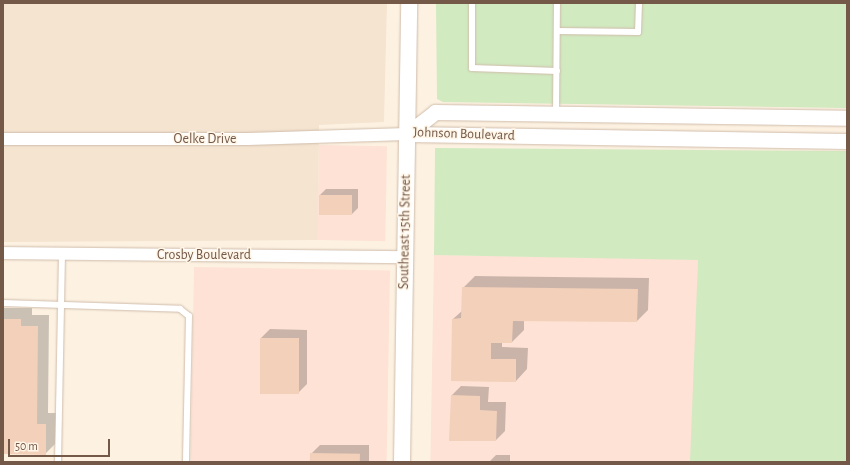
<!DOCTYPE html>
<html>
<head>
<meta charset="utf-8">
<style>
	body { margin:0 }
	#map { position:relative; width:850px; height:465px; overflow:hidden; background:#fdf2e2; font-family:"Alegreya Sans",sans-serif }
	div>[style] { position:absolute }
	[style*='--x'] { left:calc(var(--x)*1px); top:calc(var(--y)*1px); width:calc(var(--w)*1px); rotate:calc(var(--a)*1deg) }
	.residential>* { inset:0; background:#f4e4d0 }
	.commercial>* { inset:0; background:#fde2d5; transform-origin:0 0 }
	.green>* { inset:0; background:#d1eac0 }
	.shadow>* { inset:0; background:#0003 }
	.building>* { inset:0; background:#f2d0b9; transform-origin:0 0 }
	.roads { filter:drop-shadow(0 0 1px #d0bcab) drop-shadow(0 0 1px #d0bcab) }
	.service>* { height:6px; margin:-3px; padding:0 3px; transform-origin:3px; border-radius:3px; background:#fff }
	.minor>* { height:12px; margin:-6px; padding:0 6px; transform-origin:6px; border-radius:6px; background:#fff }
	.tertiary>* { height:15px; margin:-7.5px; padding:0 7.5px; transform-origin:7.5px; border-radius:7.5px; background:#fff }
	.secondary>* { height:16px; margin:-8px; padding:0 8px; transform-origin:8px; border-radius:8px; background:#fff }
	span { translate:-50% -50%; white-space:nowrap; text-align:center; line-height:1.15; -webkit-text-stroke:3px #fff6e8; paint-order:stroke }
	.street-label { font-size:14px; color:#745848 }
	.frame { position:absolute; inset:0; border:4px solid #745848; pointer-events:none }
	.scale { position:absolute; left:8px; top:439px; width:102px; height:18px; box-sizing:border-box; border:2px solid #745848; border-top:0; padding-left:5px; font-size:12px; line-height:14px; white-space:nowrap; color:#745848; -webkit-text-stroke:3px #fff6e8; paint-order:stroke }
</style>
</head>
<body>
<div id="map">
	<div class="residential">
		<i style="clip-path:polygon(3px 3px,387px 3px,384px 122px,319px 125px,318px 240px,3px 242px)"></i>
	</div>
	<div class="commercial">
		<i style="left:319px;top:145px;width:68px;height:95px;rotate:1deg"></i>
		<i style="left:434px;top:255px;width:264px;height:207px;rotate:1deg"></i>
		<i style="left:194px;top:267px;width:196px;height:195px;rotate:1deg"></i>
	</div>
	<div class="green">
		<i style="clip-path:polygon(436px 3px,847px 3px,847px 108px,443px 102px,437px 99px)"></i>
		<i style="clip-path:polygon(435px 148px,847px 151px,847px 462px,690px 462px,698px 260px,434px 255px)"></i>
	</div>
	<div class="shadow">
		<i style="clip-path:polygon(326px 189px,358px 189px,358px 208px,352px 214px,320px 195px)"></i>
		<i style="clip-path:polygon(475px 276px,649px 278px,648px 310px,637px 321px,524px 320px,524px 330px,512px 342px,502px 342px,502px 347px,528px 348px,527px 369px,516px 381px,452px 380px,453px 319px,463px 310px,463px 288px)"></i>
		<i style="clip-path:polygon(3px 308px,32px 308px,32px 315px,49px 315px,48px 413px,57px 413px,57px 442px,45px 454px,3px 453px)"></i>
		<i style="clip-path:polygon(270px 329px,307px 330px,307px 384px,298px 393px,261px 338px)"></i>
		<i style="clip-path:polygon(461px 386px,489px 387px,488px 402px,506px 402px,505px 431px,496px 440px,450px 440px,452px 395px)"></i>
		<i style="clip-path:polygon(320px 445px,369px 445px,369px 462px,311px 462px,311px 454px)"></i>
		<i style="clip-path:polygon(496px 455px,510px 455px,510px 462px,489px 462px)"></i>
	</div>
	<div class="building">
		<i style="left:319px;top:195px;width:33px;height:20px"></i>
		<i style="clip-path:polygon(462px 287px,638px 289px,637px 322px,513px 321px,512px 343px,491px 343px,491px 359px,516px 359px,516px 382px,451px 381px,452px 319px,461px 318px)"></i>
		<i style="clip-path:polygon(3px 319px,21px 319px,21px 326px,38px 326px,37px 424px,46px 424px,46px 455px,3px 454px)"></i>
		<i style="left:260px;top:338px;width:39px;height:56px"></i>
		<i style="clip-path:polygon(451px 395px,480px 396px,480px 410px,497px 411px,496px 441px,449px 441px)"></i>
		<i style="left:310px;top:453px;width:50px;height:9px;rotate:1deg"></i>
	</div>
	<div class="roads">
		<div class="service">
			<i style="--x:472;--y:3;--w:65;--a:90"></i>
			<i style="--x:472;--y:68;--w:85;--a:2"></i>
			<i style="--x:557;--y:31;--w:81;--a:0.7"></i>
			<i style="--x:638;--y:32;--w:29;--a:-88"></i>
			<i style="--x:556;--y:114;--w:111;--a:-89.5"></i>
			<i style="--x:3;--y:303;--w:177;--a:1.9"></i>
			<i style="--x:180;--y:309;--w:11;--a:38"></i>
			<i style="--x:189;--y:316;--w:146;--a:91.2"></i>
			<i style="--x:58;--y:462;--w:208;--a:-88.9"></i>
		</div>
		<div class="minor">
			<i style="--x:3;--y:139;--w:245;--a:0"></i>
			<i style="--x:248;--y:139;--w:159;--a:-1.8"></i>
			<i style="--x:3;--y:253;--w:401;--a:0.6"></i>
		</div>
		<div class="tertiary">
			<i style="--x:407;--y:134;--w:36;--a:-38"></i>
			<i style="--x:435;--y:112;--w:412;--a:0.8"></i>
			<i style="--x:407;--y:134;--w:440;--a:0.9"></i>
		</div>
		<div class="secondary">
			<i style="--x:402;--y:462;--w:459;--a:-89.1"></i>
		</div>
	</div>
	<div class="street-label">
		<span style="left:464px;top:134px;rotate:2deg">Johnson Boulevard</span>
		<span style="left:205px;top:139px">Oelke Drive</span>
		<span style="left:405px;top:232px;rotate:-89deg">Southeast 15th Street</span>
		<span style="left:204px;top:255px">Crosby Boulevard</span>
	</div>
	<div class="frame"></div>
	<div class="scale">50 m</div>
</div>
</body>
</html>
